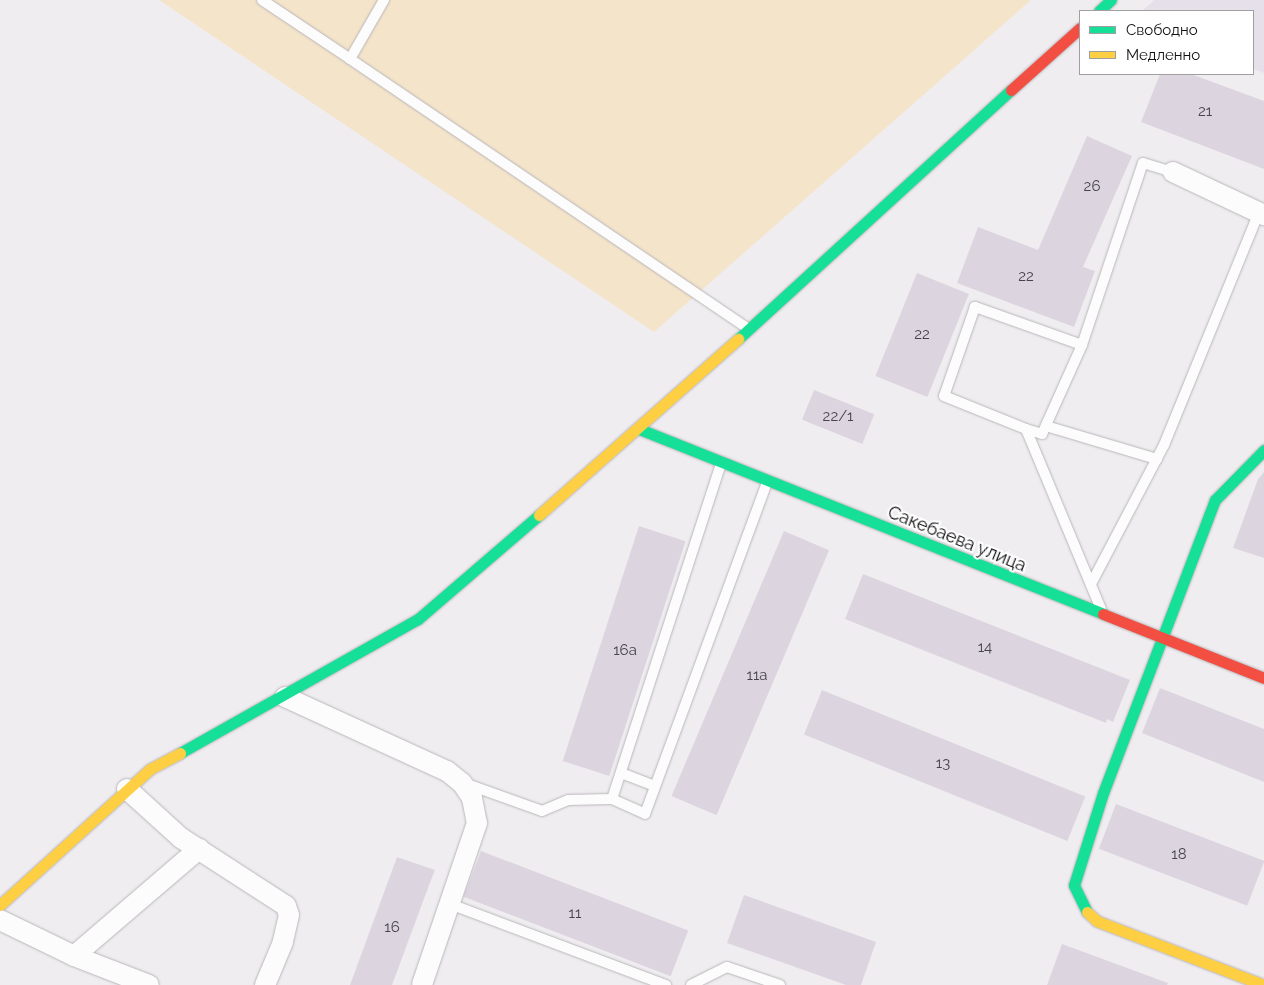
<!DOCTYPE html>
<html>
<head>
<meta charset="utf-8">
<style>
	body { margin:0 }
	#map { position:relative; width:1264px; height:985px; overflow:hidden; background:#f0edf1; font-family:Raleway,sans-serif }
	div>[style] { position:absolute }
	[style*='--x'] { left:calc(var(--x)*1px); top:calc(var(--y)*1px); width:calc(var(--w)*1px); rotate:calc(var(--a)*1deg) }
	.built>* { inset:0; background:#e6e0ea }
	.green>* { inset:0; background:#f4e4ca }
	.building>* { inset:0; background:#dcd5e0; transform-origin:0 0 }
	.roads { filter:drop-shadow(0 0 1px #b8b6b9) drop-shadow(0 0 1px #b8b6b9) }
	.lane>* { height:10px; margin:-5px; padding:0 5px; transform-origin:5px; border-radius:5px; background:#fdfcfd }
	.street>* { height:20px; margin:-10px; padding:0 10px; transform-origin:10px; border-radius:10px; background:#fdfcfd }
	.fast>* { height:11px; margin:-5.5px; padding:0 5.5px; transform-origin:5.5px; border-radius:5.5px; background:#16e098 }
	.slow>* { height:11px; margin:-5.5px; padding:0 5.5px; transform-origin:5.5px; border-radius:5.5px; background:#ffcf43 }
	.jam>* { height:11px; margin:-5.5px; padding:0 5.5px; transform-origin:5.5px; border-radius:5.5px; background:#f24e42 }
	span { translate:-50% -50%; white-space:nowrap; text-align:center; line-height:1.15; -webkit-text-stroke:4px #fff; paint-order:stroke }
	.number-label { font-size:15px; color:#48454a }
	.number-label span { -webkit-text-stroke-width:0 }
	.street-label { font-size:18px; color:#131114 }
	.legend { position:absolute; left:1079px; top:10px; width:175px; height:65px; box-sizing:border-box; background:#fff; border:1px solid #a1a0a1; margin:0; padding:6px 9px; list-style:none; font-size:15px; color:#131114 }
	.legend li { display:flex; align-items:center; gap:10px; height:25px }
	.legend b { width:25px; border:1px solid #a1a0a1 }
</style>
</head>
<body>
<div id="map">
	<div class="built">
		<i style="clip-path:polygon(1154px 0,1264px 0,1264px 73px,1253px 69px,1253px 11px,1142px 11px)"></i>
	</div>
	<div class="green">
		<i style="clip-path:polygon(159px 0,1031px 0,654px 332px)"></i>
	</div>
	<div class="building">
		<i style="clip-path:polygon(1160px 74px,1191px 74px,1264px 101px,1264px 169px,1141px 122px)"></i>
		<i style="clip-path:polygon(1087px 136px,1132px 156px,1083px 267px,1095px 271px,1074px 327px,957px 283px,978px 227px,1038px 250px)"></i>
		<i style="left:917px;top:273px;width:56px;height:111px;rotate:22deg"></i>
		<i style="left:814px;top:390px;width:65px;height:32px;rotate:22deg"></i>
		<i style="clip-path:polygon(1264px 472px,1264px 558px,1233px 548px,1258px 479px)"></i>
		<i style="left:639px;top:526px;width:49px;height:247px;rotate:18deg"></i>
		<i style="left:784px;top:531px;width:49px;height:288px;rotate:23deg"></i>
		<i style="clip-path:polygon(863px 574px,1130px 680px,1113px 722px,1107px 719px,1106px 723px,845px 619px)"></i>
		<i style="clip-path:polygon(1160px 688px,1264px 729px,1264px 782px,1142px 733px)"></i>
		<i style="left:822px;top:690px;width:284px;height:48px;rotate:22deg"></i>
		<i style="left:1116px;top:804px;width:159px;height:48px;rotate:21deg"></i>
		<i style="left:481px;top:851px;width:222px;height:49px;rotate:21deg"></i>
		<i style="clip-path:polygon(397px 857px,435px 870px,431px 880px,392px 985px,350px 985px)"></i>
		<i style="clip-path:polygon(744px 895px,876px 942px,861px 985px,846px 985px,727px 943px)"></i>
		<i style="clip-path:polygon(1062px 944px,1168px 983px,1167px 985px,1047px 985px)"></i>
	</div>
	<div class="roads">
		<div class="lane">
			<i style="--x:262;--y:0;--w:106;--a:33.8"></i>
			<i style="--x:350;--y:59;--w:68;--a:-60"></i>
			<i style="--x:350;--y:59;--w:482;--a:34.1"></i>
			<i style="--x:1082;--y:345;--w:192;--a:-71.5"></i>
			<i style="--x:1143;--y:163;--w:31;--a:17"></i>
			<i style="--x:1046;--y:426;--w:116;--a:16.6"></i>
			<i style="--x:1026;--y:429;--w:17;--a:17"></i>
			<i style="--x:1042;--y:434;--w:98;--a:-65.8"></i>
			<i style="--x:1082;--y:345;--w:114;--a:-160.4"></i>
			<i style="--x:975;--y:307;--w:94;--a:109.2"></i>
			<i style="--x:944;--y:396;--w:88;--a:21.9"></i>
			<i style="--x:1026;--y:429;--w:195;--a:67.4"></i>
			<i style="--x:1091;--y:584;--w:157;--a:-62.3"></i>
			<i style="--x:1164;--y:445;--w:252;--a:-67.8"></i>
			<i style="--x:621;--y:773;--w:36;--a:21"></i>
			<i style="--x:464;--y:783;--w:83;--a:19.7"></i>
			<i style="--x:542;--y:811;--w:28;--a:-23"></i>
			<i style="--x:568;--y:800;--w:44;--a:-1.3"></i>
			<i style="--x:612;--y:799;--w:36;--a:24"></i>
			<i style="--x:645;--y:814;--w:354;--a:-69.8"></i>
			<i style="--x:612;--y:799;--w:352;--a:-72"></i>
			<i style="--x:450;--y:904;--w:231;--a:20.6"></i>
			<i style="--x:691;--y:985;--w:40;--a:-26.6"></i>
			<i style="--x:727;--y:967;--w:56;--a:18.8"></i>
		</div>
		<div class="street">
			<i style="--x:1173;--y:172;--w:101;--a:25.3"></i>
			<i style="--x:285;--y:697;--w:178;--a:24.6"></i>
			<i style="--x:447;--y:771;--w:19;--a:39"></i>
			<i style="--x:462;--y:783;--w:18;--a:56"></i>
			<i style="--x:472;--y:798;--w:25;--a:79"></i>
			<i style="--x:477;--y:823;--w:171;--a:108.8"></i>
			<i style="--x:127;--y:789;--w:73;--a:42.2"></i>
			<i style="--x:181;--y:838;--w:125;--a:32.9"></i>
			<i style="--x:286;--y:906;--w:9;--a:72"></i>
			<i style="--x:289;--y:915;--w:28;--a:103"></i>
			<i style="--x:283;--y:942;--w:47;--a:112.7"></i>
			<i style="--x:0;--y:920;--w:82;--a:25.9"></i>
			<i style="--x:74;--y:956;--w:80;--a:21.1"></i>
			<i style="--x:74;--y:956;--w:165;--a:-40.6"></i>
		</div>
		<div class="fast">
			<i style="--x:1099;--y:11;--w:16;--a:-43"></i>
			<i style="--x:738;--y:339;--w:369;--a:-42.4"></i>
			<i style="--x:639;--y:429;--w:500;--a:21.7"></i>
			<i style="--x:180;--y:753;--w:273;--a:-29.4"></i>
			<i style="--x:418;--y:619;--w:160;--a:-40.7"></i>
			<i style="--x:1087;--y:912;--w:30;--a:-116"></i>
			<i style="--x:1074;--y:885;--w:96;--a:-72.5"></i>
			<i style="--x:1103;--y:793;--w:314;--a:-69.1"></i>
			<i style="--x:1215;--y:500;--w:70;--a:-45.6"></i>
		</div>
		<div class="slow">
			<i style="--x:539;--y:515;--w:266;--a:-41.5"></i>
			<i style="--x:0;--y:905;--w:202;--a:-42.2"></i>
			<i style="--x:150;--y:769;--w:34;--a:-28"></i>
			<i style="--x:1087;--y:912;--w:13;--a:42"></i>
			<i style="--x:1097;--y:921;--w:179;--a:21"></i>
		</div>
		<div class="jam">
			<i style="--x:1011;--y:90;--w:93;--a:-41.9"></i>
			<i style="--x:1103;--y:614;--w:173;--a:21.7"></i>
		</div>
	</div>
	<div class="number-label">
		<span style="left:1205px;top:112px">21</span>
		<span style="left:1092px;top:187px">26</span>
		<span style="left:1026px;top:277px">22</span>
		<span style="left:922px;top:335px">22</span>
		<span style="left:838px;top:417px">22/1</span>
		<span style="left:985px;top:648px">14</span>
		<span style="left:625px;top:651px">16а</span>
		<span style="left:757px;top:676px">11а</span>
		<span style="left:943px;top:764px">13</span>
		<span style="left:1179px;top:855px">18</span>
		<span style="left:575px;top:914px">11</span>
		<span style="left:392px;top:928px">16</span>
	</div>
	<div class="street-label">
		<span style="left:957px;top:539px;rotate:22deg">Сакебаева улица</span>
	</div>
	<ul class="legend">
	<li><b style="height:6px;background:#16e098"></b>Свободно</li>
	<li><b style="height:6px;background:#ffcf43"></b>Медленно</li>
	</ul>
</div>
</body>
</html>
